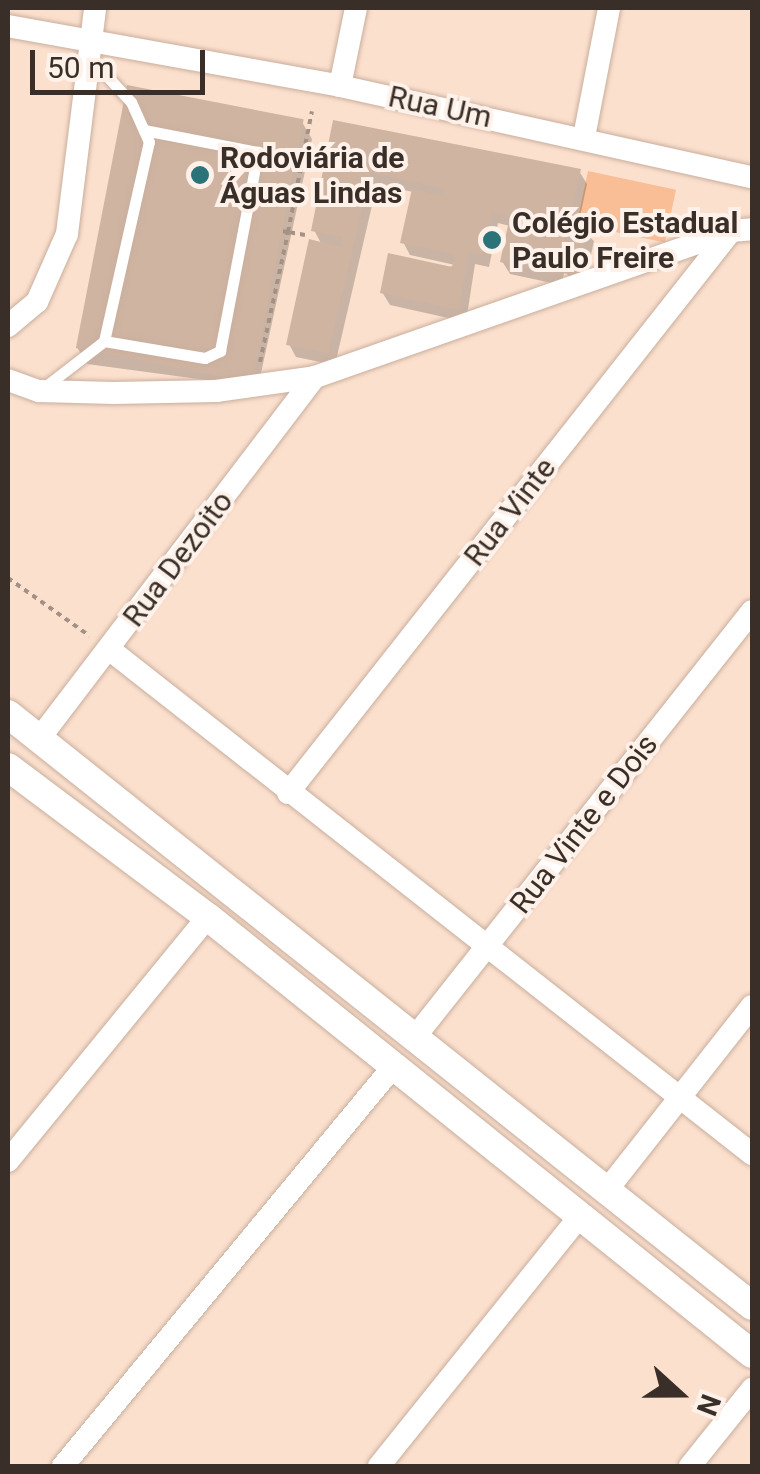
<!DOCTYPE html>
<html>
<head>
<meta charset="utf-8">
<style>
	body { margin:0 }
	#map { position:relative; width:760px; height:1474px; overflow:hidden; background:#fce0ce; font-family:Roboto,sans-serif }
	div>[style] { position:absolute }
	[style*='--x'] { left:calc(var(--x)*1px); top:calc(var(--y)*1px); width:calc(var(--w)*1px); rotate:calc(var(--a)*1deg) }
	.green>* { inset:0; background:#f9be96; transform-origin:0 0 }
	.shadow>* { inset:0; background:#0003 }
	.building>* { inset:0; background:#cfb4a2; transform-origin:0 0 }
	.path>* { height:4px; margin-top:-2px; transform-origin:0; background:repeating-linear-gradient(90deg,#a59184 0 5px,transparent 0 10px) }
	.roads { filter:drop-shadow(0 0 2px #c9ae9d) drop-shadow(0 0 2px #c9ae9d) }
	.service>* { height:11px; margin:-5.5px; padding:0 5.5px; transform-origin:5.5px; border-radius:5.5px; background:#fff }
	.minor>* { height:22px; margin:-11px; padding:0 11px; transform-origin:11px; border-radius:11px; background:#fff }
	.tertiary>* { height:28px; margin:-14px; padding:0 14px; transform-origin:14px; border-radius:14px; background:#fff }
	.dots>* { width:28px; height:28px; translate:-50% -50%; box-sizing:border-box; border:5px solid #fdf1ea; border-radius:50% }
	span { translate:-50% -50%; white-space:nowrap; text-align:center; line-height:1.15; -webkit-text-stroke:8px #fdf1ea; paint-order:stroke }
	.street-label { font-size:30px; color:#392f28 }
	.poi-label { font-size:30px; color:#392f28; font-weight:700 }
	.left { translate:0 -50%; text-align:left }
	.frame { position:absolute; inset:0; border:10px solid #392f28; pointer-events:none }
	.north { position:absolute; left:630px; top:1344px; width:100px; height:100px; -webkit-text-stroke:8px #fdf1ea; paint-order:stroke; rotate:111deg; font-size:28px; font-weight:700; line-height:40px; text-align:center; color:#392f28 }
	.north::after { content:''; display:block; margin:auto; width:35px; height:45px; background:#392f28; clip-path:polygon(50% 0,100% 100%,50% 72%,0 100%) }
	.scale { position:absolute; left:30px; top:50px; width:175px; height:45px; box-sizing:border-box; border:5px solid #392f28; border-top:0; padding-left:12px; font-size:30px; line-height:35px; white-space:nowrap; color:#392f28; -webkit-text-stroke:8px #fdf1ea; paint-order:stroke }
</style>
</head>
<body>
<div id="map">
	<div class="green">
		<i style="left:588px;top:171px;width:90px;height:54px;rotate:12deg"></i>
	</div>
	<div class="shadow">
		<i style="clip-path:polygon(302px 122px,312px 139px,258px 387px,87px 364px,77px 347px)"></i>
		<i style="clip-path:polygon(335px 123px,579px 171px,587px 184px,578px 226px,594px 241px,584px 287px,573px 285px,565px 270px,561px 285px,510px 274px,502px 261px,510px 226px,498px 223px,489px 267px,475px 264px,466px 322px,390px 305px,382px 292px,455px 265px,410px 255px,403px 242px,413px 192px,377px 184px,335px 365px,296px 357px,289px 344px,322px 245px,314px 230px)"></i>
	</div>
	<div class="building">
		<i style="left:127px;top:85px;width:180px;height:268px;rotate:11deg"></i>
		<i style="clip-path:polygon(333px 120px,581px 169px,565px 241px,576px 244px,580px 224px,588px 226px,577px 276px,563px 273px,566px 259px,559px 258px,555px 274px,500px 262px,510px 216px,492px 212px,482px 255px,469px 252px,459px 310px,380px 293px,388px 253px,452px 267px,455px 254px,400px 243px,412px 189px,442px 196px,444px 189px,371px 172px,328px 353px,286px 345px,309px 239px,341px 247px,342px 237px,311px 231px)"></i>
	</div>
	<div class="path">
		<i style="--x:305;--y:235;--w:17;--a:-170"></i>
		<i style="--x:288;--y:232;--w:123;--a:-78.8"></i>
		<i style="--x:260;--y:362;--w:133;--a:-77.8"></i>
		<i style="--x:288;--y:232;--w:8;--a:-173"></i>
		<i style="--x:8;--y:578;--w:100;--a:35.3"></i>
	</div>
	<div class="roads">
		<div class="service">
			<i style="--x:104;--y:341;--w:102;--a:9.6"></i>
			<i style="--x:205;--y:358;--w:17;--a:-25"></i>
			<i style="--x:220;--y:351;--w:203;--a:-79.2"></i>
			<i style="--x:258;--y:152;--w:116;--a:-169.1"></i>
			<i style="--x:42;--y:389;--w:78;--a:-37.7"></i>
			<i style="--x:104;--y:341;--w:204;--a:-77.3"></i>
			<i style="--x:149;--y:142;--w:44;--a:-114.2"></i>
			<i style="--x:131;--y:102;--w:60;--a:-133"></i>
		</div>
		<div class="minor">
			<i style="--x:8;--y:26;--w:337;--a:10.2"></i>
			<i style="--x:340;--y:86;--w:422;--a:12.5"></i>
			<i style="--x:340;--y:86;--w:80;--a:-78.4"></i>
			<i style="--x:584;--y:137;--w:131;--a:-79"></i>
			<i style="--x:8;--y:326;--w:38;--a:-40"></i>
			<i style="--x:37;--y:302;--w:74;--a:-66.2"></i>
			<i style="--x:67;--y:234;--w:228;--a:-82.9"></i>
			<i style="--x:8;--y:380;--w:33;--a:20"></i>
			<i style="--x:39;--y:391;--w:75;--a:1.5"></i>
			<i style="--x:114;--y:393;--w:102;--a:-1.1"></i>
			<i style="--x:216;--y:391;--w:100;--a:-8"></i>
			<i style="--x:315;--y:377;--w:441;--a:-19.3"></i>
			<i style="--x:731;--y:231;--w:21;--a:-5"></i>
			<i style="--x:109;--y:649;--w:818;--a:38.15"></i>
			<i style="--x:39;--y:739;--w:455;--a:-52.7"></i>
			<i style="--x:288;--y:793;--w:716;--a:-51.75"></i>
			<i style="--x:415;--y:1037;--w:543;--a:-51.65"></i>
			<i style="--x:8;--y:1161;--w:315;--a:-50.7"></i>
			<i style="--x:607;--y:1190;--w:234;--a:-51.8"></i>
			<i style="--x:63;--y:1466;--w:516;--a:-50.42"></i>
			<i style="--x:379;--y:1466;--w:322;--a:-51.2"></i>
			<i style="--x:690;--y:1466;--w:99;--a:-51.2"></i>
		</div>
		<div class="tertiary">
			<i style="--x:8;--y:714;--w:951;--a:38.51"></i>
			<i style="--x:8;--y:767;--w:250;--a:36.9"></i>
			<i style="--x:208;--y:917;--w:698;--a:38.78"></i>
		</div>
	</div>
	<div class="dots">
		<i style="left:200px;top:175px;background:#297379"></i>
		<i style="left:492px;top:240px;background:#297379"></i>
	</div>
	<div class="street-label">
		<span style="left:440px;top:107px;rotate:12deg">Rua Um</span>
		<span style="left:510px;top:512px;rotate:-52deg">Rua Vinte</span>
		<span style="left:178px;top:559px;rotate:-53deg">Rua Dezoito</span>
		<span style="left:584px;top:824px;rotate:-52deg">Rua Vinte e Dois</span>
	</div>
	<div class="poi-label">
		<span class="left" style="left:220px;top:175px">Rodoviária de<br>Águas Lindas</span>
		<span class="left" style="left:512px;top:240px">Colégio Estadual<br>Paulo Freire</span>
	</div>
	<div class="frame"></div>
	<div class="north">N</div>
	<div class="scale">50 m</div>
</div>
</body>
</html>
